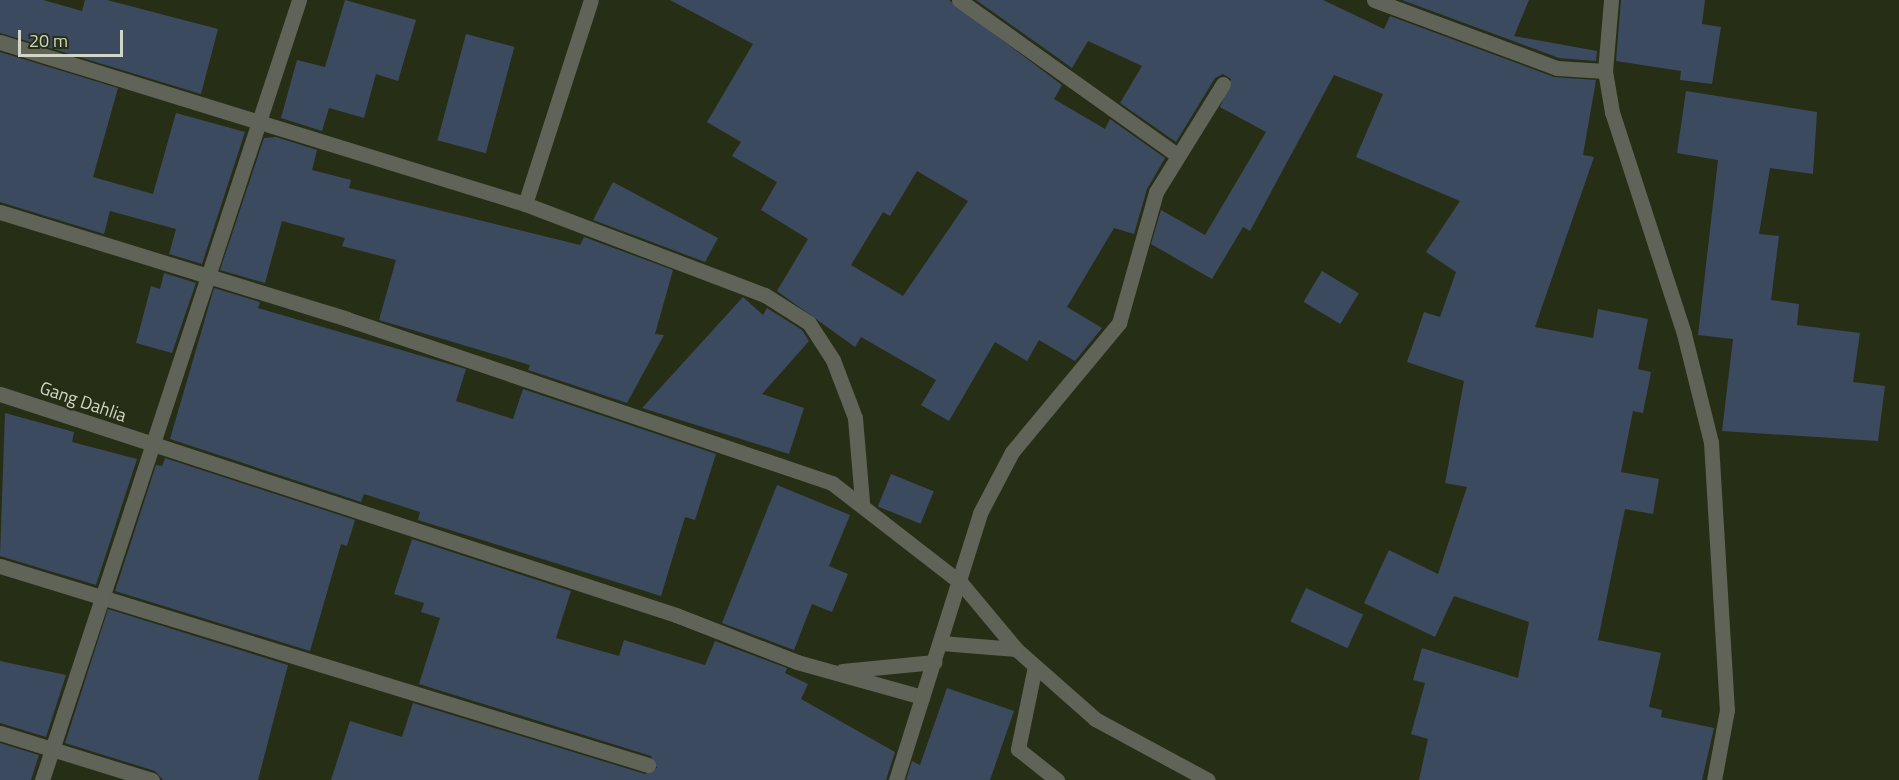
<!DOCTYPE html>
<html>
<head>
<meta charset="utf-8">
<style>
	body { margin:0 }
	#map { position:relative; width:1899px; height:780px; overflow:hidden; background:#272e16; font-family:"Titillium Web",sans-serif }
	div>[style] { position:absolute }
	[style*='--x'] { left:calc(var(--x)*1px); top:calc(var(--y)*1px); width:calc(var(--w)*1px); rotate:calc(var(--a)*1deg) }
	.building>* { inset:0; background:#3c4a60; transform-origin:0 0 }
	.street>* { height:15px; margin:-7.5px; padding:0 7.5px; transform-origin:7.5px; border-radius:7.5px; background:#5f6358 }
	span { translate:-50% -50%; white-space:nowrap; text-align:center; line-height:1.15; -webkit-text-stroke:4.5px #272e16; paint-order:stroke }
	.street-label { font-size:18px; color:#d0d5c6 }
	.scale { position:absolute; left:18px; top:30px; width:105px; height:27px; box-sizing:border-box; border:3px solid #d0d5c6; border-top:0; padding-left:8px; font-size:18px; line-height:21px; white-space:nowrap; color:#d0d5c6; -webkit-text-stroke:4px #272e16; paint-order:stroke }
</style>
</head>
<body>
<div id="map">
	<div class="building">
		<i style="clip-path:polygon(0 0,43px 0,82px 11px,85px 0,107px 0,218px 29px,201px 94px,0 33px)"></i>
		<i style="clip-path:polygon(345px 0,416px 20px,398px 81px,376px 74px,364px 118px,329px 108px,322px 131px,281px 118px,297px 60px,325px 67px)"></i>
		<i style="clip-path:polygon(evenodd,670px 0,949px 0,1062px 85px,1054px 99px,1105px 129px,1110px 119px,1165px 158px,1147px 189px,1134px 234px,1114px 228px,1067px 307px,1102px 328px,1075px 361px,1039px 340px,1027px 361px,995px 342px,949px 421px,921px 405px,936px 380px,861px 337px,855px 347px,777px 291px,808px 239px,761px 210px,777px 182px,732px 156px,741px 142px,707px 122px,753px 44px,670px 0,917px 171px,968px 201px,903px 296px,851px 265px,883px 212px,890px 216px,917px 171px)"></i>
		<i style="clip-path:polygon(976px 0,1323px 0,1384px 29px,1390px 16px,1554px 77px,1596px 80px,1583px 155px,1594px 157px,1535px 327px,1593px 338px,1598px 309px,1648px 319px,1638px 369px,1651px 372px,1643px 413px,1633px 411px,1621px 472px,1659px 479px,1653px 514px,1625px 509px,1598px 640px,1661px 653px,1649px 707px,1662px 710px,1661px 717px,1714px 728px,1702px 780px,1419px 780px,1428px 739px,1411px 734px,1425px 683px,1413px 680px,1422px 648px,1518px 678px,1529px 622px,1454px 596px,1435px 637px,1364px 603px,1389px 550px,1438px 574px,1467px 487px,1445px 483px,1464px 381px,1407px 362px,1424px 312px,1440px 317px,1456px 272px,1426px 252px,1460px 201px,1356px 157px,1383px 94px,1334px 75px,1250px 231px,1243px 227px,1212px 279px,1151px 244px,1161px 210px,1205px 235px,1266px 132px,1220px 107px,1231px 79px,1223px 74px,1215px 78px,1176px 142px,1120px 103px,1142px 66px,1088px 41px,1072px 68px)"></i>
		<i style="clip-path:polygon(1402px 0,1529px 0,1514px 36px,1597px 51px,1596px 61px,1559px 58px)"></i>
		<i style="clip-path:polygon(1621px 0,1705px 0,1702px 24px,1721px 27px,1712px 84px,1680px 80px,1681px 71px,1616px 61px)"></i>
		<i style="left:466px;top:34px;width:50px;height:110px;rotate:15deg"></i>
		<i style="clip-path:polygon(0 52px,118px 88px,93px 177px,153px 194px,176px 113px,245px 132px,202px 264px,169px 254px,176px 229px,110px 211px,104px 234px,0 202px)"></i>
		<i style="clip-path:polygon(1686px 91px,1817px 112px,1813px 174px,1770px 168px,1759px 234px,1779px 236px,1771px 300px,1799px 304px,1797px 325px,1860px 333px,1853px 382px,1885px 386px,1878px 441px,1722px 431px,1733px 339px,1698px 335px,1718px 160px,1677px 153px)"></i>
		<i style="clip-path:polygon(276px 137px,317px 150px,312px 170px,351px 180px,349px 188px,580px 245px,584px 237px,673px 270px,655px 334px,664px 335px,627px 403px,528px 370px,530px 365px,379px 320px,396px 260px,342px 246px,345px 238px,282px 221px,265px 283px,220px 270px,264px 138px)"></i>
		<i style="clip-path:polygon(613px 182px,718px 238px,705px 262px,593px 220px)"></i>
		<i style="left:1322px;top:271px;width:43px;height:36px;rotate:31deg"></i>
		<i style="clip-path:polygon(164px 273px,196px 283px,172px 353px,136px 343px,151px 286px,160px 289px)"></i>
		<i style="clip-path:polygon(214px 288px,260px 302px,258px 308px,466px 369px,456px 401px,513px 419px,523px 389px,716px 454px,695px 520px,685px 517px,661px 596px,418px 520px,420px 512px,364px 494px,361px 502px,170px 439px)"></i>
		<i style="clip-path:polygon(743px 297px,763px 315px,767px 308px,802px 330px,809px 341px,762px 394px,804px 408px,789px 454px,642px 408px)"></i>
		<i style="clip-path:polygon(5px 413px,74px 432px,72px 442px,137px 459px,96px 585px,0 556px)"></i>
		<i style="clip-path:polygon(165px 458px,355px 520px,347px 546px,341px 544px,310px 651px,115px 591px,156px 465px,162px 466px)"></i>
		<i style="left:891px;top:474px;width:46px;height:35px;rotate:22deg"></i>
		<i style="clip-path:polygon(777px 485px,850px 515px,829px 566px,848px 574px,832px 612px,812px 604px,794px 650px,722px 623px)"></i>
		<i style="clip-path:polygon(412px 539px,571px 591px,556px 638px,619px 656px,624px 640px,705px 665px,715px 641px,787px 668px,785px 673px,808px 684px,801px 699px,895px 752px,886px 780px,331px 780px,350px 721px,402px 737px,413px 703px,645px 774px,657px 768px,651px 756px,419px 684px,440px 618px,421px 612px,424px 603px,394px 594px)"></i>
		<i style="left:1306px;top:588px;width:63px;height:37px;rotate:25deg"></i>
		<i style="clip-path:polygon(108px 609px,288px 665px,258px 780px,163px 780px,155px 771px,65px 743px)"></i>
		<i style="clip-path:polygon(0 661px,66px 675px,46px 737px,0 723px)"></i>
		<i style="clip-path:polygon(947px 688px,1014px 711px,990px 780px,906px 780px,912px 761px,920px 765px)"></i>
		<i style="clip-path:polygon(0 743px,39px 755px,31px 780px,0 780px)"></i>
	</div>
	<div class="street">
		<i style="--x:959;--y:0;--w:266;--a:35.4"></i>
		<i style="--x:1374;--y:0;--w:195;--a:20.4"></i>
		<i style="--x:1557;--y:68;--w:48;--a:3.6"></i>
		<i style="--x:1611;--y:0;--w:71;--a:94.8"></i>
		<i style="--x:1605;--y:71;--w:42;--a:80.3"></i>
		<i style="--x:1612;--y:112;--w:233;--a:72"></i>
		<i style="--x:1684;--y:334;--w:111;--a:76"></i>
		<i style="--x:1711;--y:442;--w:268;--a:86.6"></i>
		<i style="--x:1727;--y:710;--w:71;--a:100.5"></i>
		<i style="--x:0;--y:42;--w:549;--a:17.15"></i>
		<i style="--x:525;--y:204;--w:257;--a:20.8"></i>
		<i style="--x:765;--y:295;--w:52;--a:32.5"></i>
		<i style="--x:809;--y:323;--w:44;--a:57"></i>
		<i style="--x:833;--y:360;--w:62;--a:69.2"></i>
		<i style="--x:855;--y:418;--w:84;--a:85.2"></i>
		<i style="--x:525;--y:204;--w:214;--a:-72.1"></i>
		<i style="--x:0;--y:212;--w:363;--a:17.1"></i>
		<i style="--x:347;--y:319;--w:512;--a:18.68"></i>
		<i style="--x:832;--y:483;--w:163;--a:37.8"></i>
		<i style="--x:961;--y:583;--w:86;--a:50.2"></i>
		<i style="--x:1016;--y:649;--w:106;--a:41.5"></i>
		<i style="--x:1095;--y:719;--w:128;--a:28.4"></i>
		<i style="--x:0;--y:394;--w:711;--a:18.1"></i>
		<i style="--x:676;--y:615;--w:130;--a:21.2"></i>
		<i style="--x:797;--y:662;--w:130;--a:15.6"></i>
		<i style="--x:0;--y:566;--w:678;--a:17.07"></i>
		<i style="--x:941;--y:643;--w:75;--a:4.6"></i>
		<i style="--x:1035;--y:666;--w:85;--a:101.6"></i>
		<i style="--x:1018;--y:749;--w:50;--a:38.5"></i>
		<i style="--x:842;--y:671;--w:93;--a:-5.5"></i>
		<i style="--x:0;--y:733;--w:159;--a:17.2"></i>
		<i style="--x:42;--y:780;--w:821;--a:-71.76"></i>
		<i style="--x:896;--y:780;--w:280;--a:-72.5"></i>
		<i style="--x:980;--y:513;--w:69;--a:-62.3"></i>
		<i style="--x:1012;--y:452;--w:168;--a:-50.3"></i>
		<i style="--x:1119;--y:323;--w:136;--a:-74.2"></i>
		<i style="--x:1156;--y:192;--w:127;--a:-58.2"></i>
	</div>
	<div class="street-label">
		<span style="left:83px;top:402px;rotate:19deg">Gang Dahlia</span>
	</div>
	<div class="scale">20 m</div>
</div>
</body>
</html>
